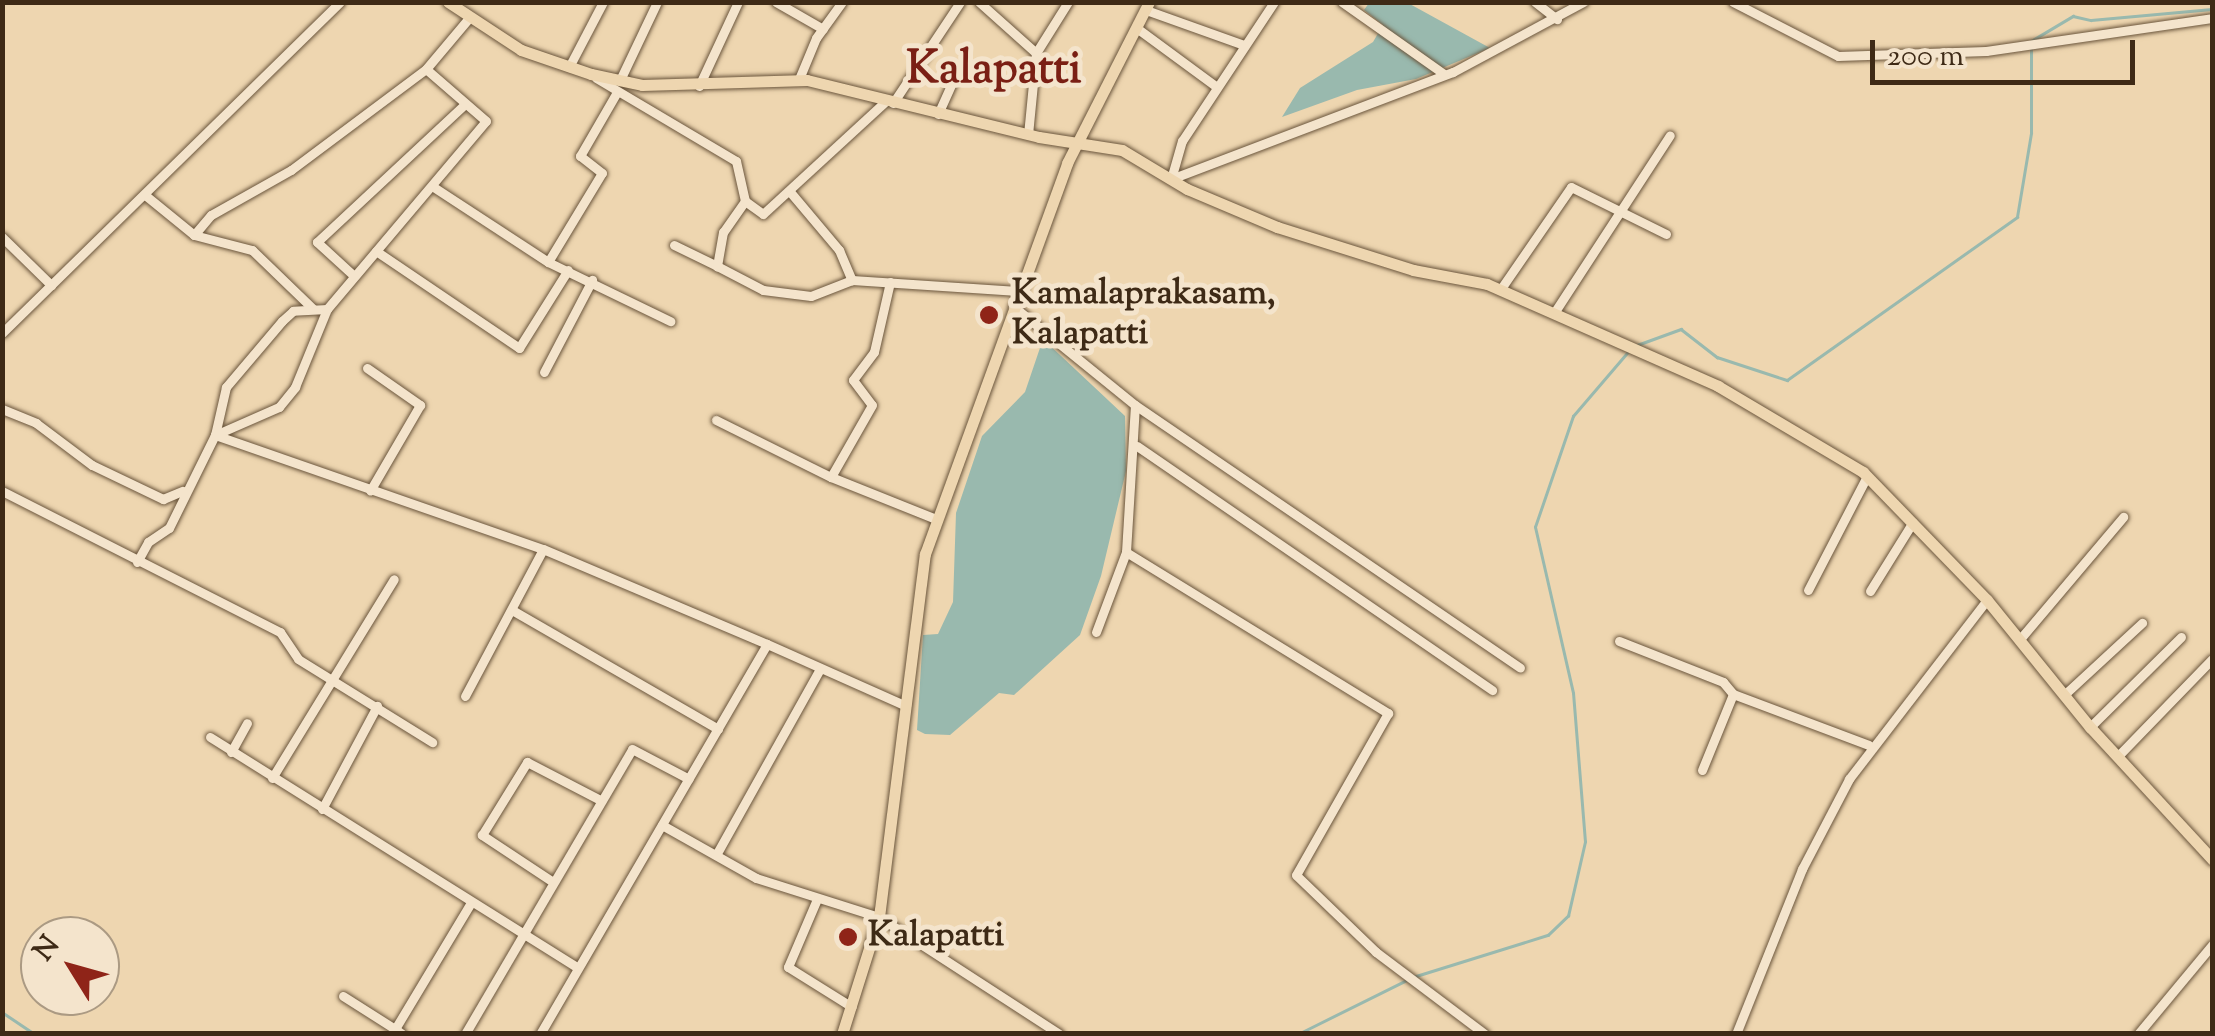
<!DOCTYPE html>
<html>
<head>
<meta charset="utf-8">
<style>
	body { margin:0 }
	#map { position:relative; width:2215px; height:1036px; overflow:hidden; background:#eed6b0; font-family:"Sorts Mill Goudy",serif }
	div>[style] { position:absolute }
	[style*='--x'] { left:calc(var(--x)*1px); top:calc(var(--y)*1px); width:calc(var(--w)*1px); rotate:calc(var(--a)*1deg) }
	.water>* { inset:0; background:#99b9ae }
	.stream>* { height:2.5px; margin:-1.25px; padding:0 1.25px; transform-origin:1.25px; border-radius:1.25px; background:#99b9ae }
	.roads { filter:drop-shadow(0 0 2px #6a553c) drop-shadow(0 0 2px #6a553c) }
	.minor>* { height:9px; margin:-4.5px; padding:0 4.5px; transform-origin:4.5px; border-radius:4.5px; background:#f4e4cc }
	.major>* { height:11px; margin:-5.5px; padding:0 5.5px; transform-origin:5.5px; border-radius:5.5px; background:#eed6b0 }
	.dots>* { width:28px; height:28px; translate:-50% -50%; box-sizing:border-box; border:5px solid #f4e4cc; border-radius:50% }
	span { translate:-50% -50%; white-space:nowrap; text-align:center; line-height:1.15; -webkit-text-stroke:10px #f4e4cc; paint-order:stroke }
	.poi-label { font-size:35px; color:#3e2a16; font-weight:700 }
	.left { translate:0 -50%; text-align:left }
	.district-label { font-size:45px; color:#7a1f14; font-weight:700 }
	.frame { position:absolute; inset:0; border:5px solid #3e2a16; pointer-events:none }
	.north { position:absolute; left:20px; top:916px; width:100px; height:100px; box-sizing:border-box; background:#f4e4cc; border:2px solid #ab9a83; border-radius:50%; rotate:307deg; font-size:28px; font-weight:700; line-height:40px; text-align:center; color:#3e2a16 }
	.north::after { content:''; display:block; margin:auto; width:35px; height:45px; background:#8f2418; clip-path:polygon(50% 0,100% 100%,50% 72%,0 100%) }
	.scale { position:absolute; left:1870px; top:40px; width:265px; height:45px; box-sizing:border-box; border:5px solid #3e2a16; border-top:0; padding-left:12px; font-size:30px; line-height:35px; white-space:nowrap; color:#3e2a16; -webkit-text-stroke:8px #f4e4cc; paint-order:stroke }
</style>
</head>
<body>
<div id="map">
	<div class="water">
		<i style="clip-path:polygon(1369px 3px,1408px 3px,1490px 48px,1416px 79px,1357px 90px,1282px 117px,1300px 88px,1373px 42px,1383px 25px,1364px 10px)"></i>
		<i style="clip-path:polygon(1043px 339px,1125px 416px,1126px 471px,1101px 576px,1080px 635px,1014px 695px,999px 693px,950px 735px,925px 734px,917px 730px,923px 635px,938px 634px,953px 602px,956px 513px,982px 436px,1025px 392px)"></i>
	</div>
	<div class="stream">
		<i style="--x:2031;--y:41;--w:49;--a:-30.8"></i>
		<i style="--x:2073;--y:16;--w:18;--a:13"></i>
		<i style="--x:2091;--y:20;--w:121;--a:-5.2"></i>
		<i style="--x:1637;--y:345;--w:47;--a:-20"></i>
		<i style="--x:1681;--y:329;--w:46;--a:37.9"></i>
		<i style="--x:1717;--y:357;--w:74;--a:18.2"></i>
		<i style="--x:1787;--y:380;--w:282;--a:-35.3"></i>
		<i style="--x:2017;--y:217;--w:85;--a:-80.5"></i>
		<i style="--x:2031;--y:133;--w:84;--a:-90"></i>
		<i style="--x:1416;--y:976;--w:138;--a:-17.3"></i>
		<i style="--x:1548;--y:935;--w:28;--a:-44"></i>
		<i style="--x:1568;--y:916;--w:76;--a:-77.1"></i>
		<i style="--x:1585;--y:842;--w:149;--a:-94.6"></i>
		<i style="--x:1573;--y:693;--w:170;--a:-102.9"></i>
		<i style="--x:1535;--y:527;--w:117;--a:-71.1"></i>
		<i style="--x:1573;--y:416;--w:83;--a:-49.4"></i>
		<i style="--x:2;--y:1012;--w:40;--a:34"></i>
		<i style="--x:1298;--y:1034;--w:124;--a:-26.4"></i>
	</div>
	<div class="roads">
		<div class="minor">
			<i style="--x:776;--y:2;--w:54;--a:29.9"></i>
			<i style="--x:979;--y:2;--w:76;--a:41.8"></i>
			<i style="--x:1036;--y:53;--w:82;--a:95.6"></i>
			<i style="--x:1342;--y:2;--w:125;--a:35.2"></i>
			<i style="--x:1535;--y:2;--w:28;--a:38"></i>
			<i style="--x:1733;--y:2;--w:118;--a:27.2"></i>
			<i style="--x:1838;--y:56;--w:148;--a:-1.9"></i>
			<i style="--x:1986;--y:51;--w:228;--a:-8.3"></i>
			<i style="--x:1146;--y:10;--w:104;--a:19.7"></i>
			<i style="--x:1138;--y:29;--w:98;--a:36.3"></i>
			<i style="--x:1036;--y:53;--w:60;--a:-57.9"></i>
			<i style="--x:569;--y:67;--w:73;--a:-62.4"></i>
			<i style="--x:596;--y:78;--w:163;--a:30.7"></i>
			<i style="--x:736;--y:161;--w:41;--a:77.3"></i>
			<i style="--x:745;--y:201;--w:38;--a:125"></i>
			<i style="--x:723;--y:232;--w:35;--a:100"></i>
			<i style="--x:717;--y:266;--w:52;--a:27.6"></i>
			<i style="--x:763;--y:290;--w:48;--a:7.1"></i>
			<i style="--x:811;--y:296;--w:44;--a:-21.3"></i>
			<i style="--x:852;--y:280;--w:166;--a:3.8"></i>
			<i style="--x:799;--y:79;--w:44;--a:-67.5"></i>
			<i style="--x:816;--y:38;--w:44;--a:-54.2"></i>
			<i style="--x:620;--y:80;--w:86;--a:-64.6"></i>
			<i style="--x:699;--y:86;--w:93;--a:-65.1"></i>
			<i style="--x:893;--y:103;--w:121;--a:-56.4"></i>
			<i style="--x:938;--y:114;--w:44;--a:-65.8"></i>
			<i style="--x:1171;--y:179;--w:302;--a:-20.8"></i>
			<i style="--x:1453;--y:72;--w:148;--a:-28.3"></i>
			<i style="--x:1171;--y:179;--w:40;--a:-74"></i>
			<i style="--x:1182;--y:141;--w:167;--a:-56.5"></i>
			<i style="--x:435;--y:188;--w:135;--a:33.2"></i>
			<i style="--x:548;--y:262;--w:136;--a:25.8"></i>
			<i style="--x:791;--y:193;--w:75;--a:49.9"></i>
			<i style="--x:839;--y:250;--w:33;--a:67"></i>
			<i style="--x:145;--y:195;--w:63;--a:39.2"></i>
			<i style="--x:194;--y:235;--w:60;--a:14.5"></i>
			<i style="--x:252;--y:250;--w:85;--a:44"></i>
			<i style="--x:745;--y:201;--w:22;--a:36"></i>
			<i style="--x:763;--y:214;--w:167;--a:-42.6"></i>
			<i style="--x:194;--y:235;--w:26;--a:-50"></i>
			<i style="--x:211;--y:215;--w:92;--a:-29.4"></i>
			<i style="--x:291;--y:170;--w:169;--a:-36.8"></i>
			<i style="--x:2;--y:237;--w:69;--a:44.4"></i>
			<i style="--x:674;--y:245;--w:48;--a:26"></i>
			<i style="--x:376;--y:251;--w:173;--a:34.1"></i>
			<i style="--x:519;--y:348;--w:92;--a:-57.9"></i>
			<i style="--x:548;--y:262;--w:104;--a:-58.8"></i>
			<i style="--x:602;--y:173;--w:28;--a:-142"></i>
			<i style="--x:580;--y:156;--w:74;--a:-60"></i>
			<i style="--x:353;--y:275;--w:49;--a:-137.5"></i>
			<i style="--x:317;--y:242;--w:202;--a:-43"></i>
			<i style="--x:890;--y:282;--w:72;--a:102.9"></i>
			<i style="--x:874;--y:352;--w:35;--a:127"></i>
			<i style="--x:853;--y:380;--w:31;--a:53"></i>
			<i style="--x:872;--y:405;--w:83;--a:119.7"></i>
			<i style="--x:831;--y:477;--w:113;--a:21.8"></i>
			<i style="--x:1500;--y:290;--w:125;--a:-55.4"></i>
			<i style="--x:1571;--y:187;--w:106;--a:26.3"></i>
			<i style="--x:1013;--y:306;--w:157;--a:39.1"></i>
			<i style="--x:1135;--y:405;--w:466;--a:34.3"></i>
			<i style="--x:327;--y:309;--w:34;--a:177"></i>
			<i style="--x:293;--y:311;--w:15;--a:138"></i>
			<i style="--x:282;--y:321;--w:87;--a:130.3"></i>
			<i style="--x:226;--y:387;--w:49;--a:102.9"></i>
			<i style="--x:215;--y:435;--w:347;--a:19.2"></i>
			<i style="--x:1554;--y:313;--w:212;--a:-56.9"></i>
			<i style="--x:2;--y:333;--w:473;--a:-44.4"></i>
			<i style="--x:367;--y:368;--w:65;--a:34.9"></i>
			<i style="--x:420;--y:405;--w:99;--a:120.2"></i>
			<i style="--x:544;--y:372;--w:104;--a:-62.4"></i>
			<i style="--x:2;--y:409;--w:37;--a:22"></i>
			<i style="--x:36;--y:423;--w:70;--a:36.9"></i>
			<i style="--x:92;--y:465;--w:79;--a:25.6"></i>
			<i style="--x:163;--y:499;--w:21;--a:-23"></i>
			<i style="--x:716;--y:420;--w:128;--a:26.4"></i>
			<i style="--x:1137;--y:446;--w:431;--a:34.5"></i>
			<i style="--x:2;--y:491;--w:312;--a:26.9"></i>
			<i style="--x:280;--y:632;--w:32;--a:56"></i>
			<i style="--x:298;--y:659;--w:158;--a:31.8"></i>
			<i style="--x:1126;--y:552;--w:308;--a:31.6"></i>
			<i style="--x:1388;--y:713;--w:186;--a:119.6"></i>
			<i style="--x:1296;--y:875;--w:111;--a:43.9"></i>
			<i style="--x:1376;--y:952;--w:136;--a:37"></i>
			<i style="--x:137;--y:562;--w:23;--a:-61"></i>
			<i style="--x:148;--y:542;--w:25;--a:-34"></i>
			<i style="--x:169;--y:528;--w:104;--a:-63.7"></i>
			<i style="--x:215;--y:435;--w:70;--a:-23.6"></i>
			<i style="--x:279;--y:407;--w:26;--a:-51"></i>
			<i style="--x:295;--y:387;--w:84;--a:-67.7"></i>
			<i style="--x:327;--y:309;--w:246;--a:-49.8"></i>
			<i style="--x:486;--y:121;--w:79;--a:-139.1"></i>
			<i style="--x:426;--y:69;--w:67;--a:-49.9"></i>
			<i style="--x:1808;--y:590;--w:128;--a:-62.6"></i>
			<i style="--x:1870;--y:591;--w:81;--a:-58.1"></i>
			<i style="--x:512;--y:610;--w:238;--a:30"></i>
			<i style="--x:1096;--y:632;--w:85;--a:-69.4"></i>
			<i style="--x:1126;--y:552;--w:147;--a:-86.5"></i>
			<i style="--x:2020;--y:639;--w:160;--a:-49.8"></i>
			<i style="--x:1619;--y:641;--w:112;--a:21.5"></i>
			<i style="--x:1723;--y:682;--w:16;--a:50"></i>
			<i style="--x:1733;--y:694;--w:145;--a:20.6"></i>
			<i style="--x:2065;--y:694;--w:105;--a:-42.7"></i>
			<i style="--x:465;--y:696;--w:166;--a:-62"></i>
			<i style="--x:543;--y:549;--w:243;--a:23"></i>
			<i style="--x:2090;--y:727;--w:128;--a:-44.7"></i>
			<i style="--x:210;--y:737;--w:434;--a:32.1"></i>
			<i style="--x:231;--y:752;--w:33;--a:-61"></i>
			<i style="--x:2117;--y:757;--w:136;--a:-45.9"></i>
			<i style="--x:1702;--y:770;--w:82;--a:-67.8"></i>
			<i style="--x:272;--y:778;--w:233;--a:-58.5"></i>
			<i style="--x:322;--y:809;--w:117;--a:-61.9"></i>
			<i style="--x:662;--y:825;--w:108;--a:29.4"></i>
			<i style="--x:756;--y:878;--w:129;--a:17.6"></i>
			<i style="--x:879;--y:917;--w:215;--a:33"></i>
			<i style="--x:716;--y:855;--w:211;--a:-60.8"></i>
			<i style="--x:550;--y:880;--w:82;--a:-146.5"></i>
			<i style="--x:482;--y:835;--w:86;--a:-58.3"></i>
			<i style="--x:527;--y:762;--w:82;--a:27.5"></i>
			<i style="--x:817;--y:899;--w:74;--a:113.1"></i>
			<i style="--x:788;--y:967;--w:75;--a:32"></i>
			<i style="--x:343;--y:996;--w:62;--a:32.4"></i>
			<i style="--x:402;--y:1034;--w:9;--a:-144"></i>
			<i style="--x:395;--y:1029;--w:146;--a:-59"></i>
			<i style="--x:465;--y:1034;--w:330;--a:-59.6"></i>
			<i style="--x:632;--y:749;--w:64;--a:27.8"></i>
			<i style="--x:540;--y:1034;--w:451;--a:-59.8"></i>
			<i style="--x:767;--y:644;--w:152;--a:24"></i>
			<i style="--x:1736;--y:1034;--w:178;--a:-68.2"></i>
			<i style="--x:1802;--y:869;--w:102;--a:-62.4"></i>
			<i style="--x:1849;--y:779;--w:226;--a:-52.4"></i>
			<i style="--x:2138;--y:1034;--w:116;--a:-50.3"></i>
		</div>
		<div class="major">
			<i style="--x:448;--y:2;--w:87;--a:33.3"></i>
			<i style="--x:521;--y:50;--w:74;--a:18.9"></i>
			<i style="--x:591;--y:74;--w:52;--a:12.2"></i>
			<i style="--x:642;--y:85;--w:165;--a:-1.7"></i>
			<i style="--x:807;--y:80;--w:239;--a:13.8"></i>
			<i style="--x:1039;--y:137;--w:84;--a:8.9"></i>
			<i style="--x:1122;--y:150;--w:76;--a:31"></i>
			<i style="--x:1187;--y:189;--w:98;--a:22.9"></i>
			<i style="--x:1277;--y:227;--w:143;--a:17.5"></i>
			<i style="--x:1413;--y:270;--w:75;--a:10.7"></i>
			<i style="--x:1487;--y:284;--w:253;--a:23.8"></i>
			<i style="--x:1718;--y:386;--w:169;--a:30.7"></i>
			<i style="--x:1863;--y:472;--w:178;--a:45.9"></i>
			<i style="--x:1987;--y:600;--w:164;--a:51"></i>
			<i style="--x:2090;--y:727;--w:180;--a:47.3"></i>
			<i style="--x:842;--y:1034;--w:123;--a:-72.5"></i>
			<i style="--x:879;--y:917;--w:366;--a:-82.8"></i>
			<i style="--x:925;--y:554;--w:416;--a:-70"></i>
			<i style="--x:1067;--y:163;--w:181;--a:-63"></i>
		</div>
	</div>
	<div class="dots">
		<i style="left:989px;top:315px;background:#8f2418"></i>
		<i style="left:848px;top:937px;background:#8f2418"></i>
	</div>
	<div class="poi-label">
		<span class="left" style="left:1012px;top:315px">Kamalaprakasam,<br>Kalapatti</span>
		<span class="left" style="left:868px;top:937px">Kalapatti</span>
	</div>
	<div class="district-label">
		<span style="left:994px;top:72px">Kalapatti</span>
	</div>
	<div class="frame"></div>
	<div class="north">N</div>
	<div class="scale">200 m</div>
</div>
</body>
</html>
